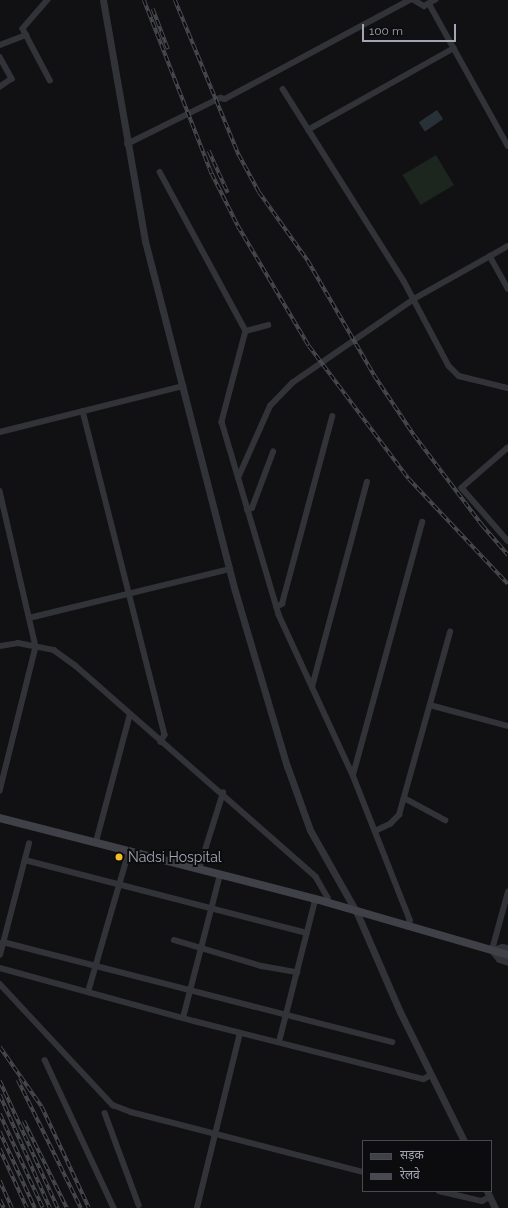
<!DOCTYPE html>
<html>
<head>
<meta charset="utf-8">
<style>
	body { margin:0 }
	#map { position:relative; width:508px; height:1208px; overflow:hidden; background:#111113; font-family:Raleway,"Noto Sans Devanagari",sans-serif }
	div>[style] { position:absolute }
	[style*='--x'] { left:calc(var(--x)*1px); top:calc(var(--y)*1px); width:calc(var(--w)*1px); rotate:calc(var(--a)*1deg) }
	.green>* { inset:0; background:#1d251f; transform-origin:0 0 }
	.water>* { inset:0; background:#293138; transform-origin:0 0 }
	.minor>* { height:5.5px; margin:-2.75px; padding:0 2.75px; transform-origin:2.75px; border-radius:2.75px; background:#323338 }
	.tertiary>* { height:7px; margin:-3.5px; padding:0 3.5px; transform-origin:3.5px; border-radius:3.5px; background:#323338 }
	.secondary>* { height:8px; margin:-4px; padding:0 4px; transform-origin:4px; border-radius:4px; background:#404148 }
	.rail>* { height:3.5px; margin-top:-1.75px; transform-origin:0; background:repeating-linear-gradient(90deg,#0c0c0e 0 6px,#494a51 0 12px); box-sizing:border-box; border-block:1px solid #494a51 }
	.dots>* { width:11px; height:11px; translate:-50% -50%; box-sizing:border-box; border:2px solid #0c0c0e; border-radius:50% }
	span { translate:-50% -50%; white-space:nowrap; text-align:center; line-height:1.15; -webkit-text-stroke:4px #0c0c0e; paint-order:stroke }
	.poi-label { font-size:14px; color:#a2a6b4 }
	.left { translate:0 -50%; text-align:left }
	.legend { position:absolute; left:362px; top:1140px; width:130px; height:52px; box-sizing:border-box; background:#0c0c0e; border:1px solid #484a50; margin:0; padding:5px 7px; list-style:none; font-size:12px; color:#a2a6b4 }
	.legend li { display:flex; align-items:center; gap:8px; height:20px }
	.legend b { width:20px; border:1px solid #484a50 }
	.scale { position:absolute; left:362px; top:24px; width:94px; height:18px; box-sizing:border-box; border:2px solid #a2a6b4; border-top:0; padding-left:5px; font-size:12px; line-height:14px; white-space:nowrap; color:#a2a6b4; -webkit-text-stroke:3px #0c0c0e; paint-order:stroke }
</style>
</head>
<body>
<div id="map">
	<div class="green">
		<i style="left:436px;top:155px;width:35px;height:39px;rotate:59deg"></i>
	</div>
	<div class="water">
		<i style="left:437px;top:110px;width:11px;height:22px;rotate:56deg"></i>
	</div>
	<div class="minor">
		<i style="--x:48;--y:0;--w:38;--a:131"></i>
		<i style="--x:23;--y:29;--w:58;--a:62.1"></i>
		<i style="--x:414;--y:0;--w:12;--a:31"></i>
		<i style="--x:424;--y:6;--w:13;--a:-29"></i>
		<i style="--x:430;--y:5;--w:161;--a:61"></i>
		<i style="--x:0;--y:45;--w:28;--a:-21"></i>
		<i style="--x:0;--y:57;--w:25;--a:61"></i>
		<i style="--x:12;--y:79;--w:14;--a:146"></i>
		<i style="--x:283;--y:89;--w:227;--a:57.8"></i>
		<i style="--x:404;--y:281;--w:96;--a:62.1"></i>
		<i style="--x:449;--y:366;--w:14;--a:45"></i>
		<i style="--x:459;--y:376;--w:50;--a:13.8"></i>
		<i style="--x:308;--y:130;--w:167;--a:-29.3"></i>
		<i style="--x:127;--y:144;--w:104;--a:-26.3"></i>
		<i style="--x:220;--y:98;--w:5;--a:11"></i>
		<i style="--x:225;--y:99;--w:210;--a:-28.2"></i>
		<i style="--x:160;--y:172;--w:181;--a:61.6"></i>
		<i style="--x:246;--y:331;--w:94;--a:104.8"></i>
		<i style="--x:222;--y:422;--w:201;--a:73.5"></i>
		<i style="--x:279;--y:615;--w:176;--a:65.2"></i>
		<i style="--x:353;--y:775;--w:156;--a:68.5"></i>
		<i style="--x:410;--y:920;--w:7;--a:98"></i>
		<i style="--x:490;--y:256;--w:37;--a:61"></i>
		<i style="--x:246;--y:331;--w:23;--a:-15"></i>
		<i style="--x:83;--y:411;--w:334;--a:75.8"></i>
		<i style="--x:165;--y:735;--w:8;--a:120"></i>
		<i style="--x:0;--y:432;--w:189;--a:-14.1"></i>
		<i style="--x:508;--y:448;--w:61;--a:139"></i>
		<i style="--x:462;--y:488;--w:70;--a:49"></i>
		<i style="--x:238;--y:478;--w:79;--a:-66"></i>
		<i style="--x:270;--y:406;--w:32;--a:-46"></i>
		<i style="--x:292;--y:383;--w:148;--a:-34.5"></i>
		<i style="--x:414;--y:299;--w:108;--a:-29.4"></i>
		<i style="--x:0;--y:491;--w:160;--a:77"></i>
		<i style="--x:36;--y:647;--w:148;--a:104"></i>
		<i style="--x:247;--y:510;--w:5;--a:-22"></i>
		<i style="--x:252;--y:508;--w:60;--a:-69.4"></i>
		<i style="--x:276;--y:607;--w:7;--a:-27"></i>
		<i style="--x:282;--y:604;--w:194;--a:-75"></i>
		<i style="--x:29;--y:618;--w:207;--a:-13.7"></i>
		<i style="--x:0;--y:646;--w:18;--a:-9"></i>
		<i style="--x:18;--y:643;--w:37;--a:11"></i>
		<i style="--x:54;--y:650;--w:26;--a:36"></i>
		<i style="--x:75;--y:665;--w:321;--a:41.3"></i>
		<i style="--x:316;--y:877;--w:24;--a:60"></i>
		<i style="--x:328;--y:898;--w:4;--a:117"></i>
		<i style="--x:312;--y:687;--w:212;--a:-75"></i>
		<i style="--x:430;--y:705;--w:81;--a:15.1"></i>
		<i style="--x:353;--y:775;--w:262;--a:-74.7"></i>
		<i style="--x:404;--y:798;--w:47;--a:28.2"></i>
		<i style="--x:375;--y:831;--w:17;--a:-25"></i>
		<i style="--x:390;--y:824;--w:13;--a:-45"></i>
		<i style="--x:399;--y:815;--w:190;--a:-74.4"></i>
		<i style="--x:96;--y:842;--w:132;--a:-75.1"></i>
		<i style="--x:25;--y:860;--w:291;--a:14.5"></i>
		<i style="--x:199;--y:869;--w:80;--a:-72.5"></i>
		<i style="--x:174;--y:940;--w:92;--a:16.5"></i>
		<i style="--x:262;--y:966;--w:36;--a:10"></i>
		<i style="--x:3;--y:942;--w:402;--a:14.4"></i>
		<i style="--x:492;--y:950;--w:60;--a:-74.6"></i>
		<i style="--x:0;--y:955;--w:115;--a:-75.4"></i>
		<i style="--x:0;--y:968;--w:201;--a:15.3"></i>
		<i style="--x:194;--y:1021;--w:237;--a:14.2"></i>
		<i style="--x:424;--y:1079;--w:8;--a:-30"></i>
		<i style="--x:0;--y:984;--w:166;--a:47"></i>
		<i style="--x:113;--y:1105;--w:19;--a:21"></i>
		<i style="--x:131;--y:1112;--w:240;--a:14.5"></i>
		<i style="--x:88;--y:992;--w:147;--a:-73.8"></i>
		<i style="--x:183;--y:1018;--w:148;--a:-75.5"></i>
		<i style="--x:279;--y:1042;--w:146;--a:-75.7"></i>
		<i style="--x:45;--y:1060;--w:163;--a:65"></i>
		<i style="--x:105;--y:1113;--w:98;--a:69.7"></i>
		<i style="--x:439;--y:1191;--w:44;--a:13.1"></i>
		<i style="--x:482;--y:1201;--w:9;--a:-27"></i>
		<i style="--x:197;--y:1208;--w:180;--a:-76.2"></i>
	</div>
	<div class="tertiary">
		<i style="--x:103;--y:0;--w:245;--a:80.1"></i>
		<i style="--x:145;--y:241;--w:361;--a:75.6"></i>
		<i style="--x:235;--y:591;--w:183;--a:73.5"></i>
		<i style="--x:287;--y:766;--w:68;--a:70.2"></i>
		<i style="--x:310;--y:830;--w:95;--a:60.5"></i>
		<i style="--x:357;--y:913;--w:108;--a:66.5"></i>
		<i style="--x:400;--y:1012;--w:144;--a:63.6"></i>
		<i style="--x:508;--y:948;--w:6;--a:-171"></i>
		<i style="--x:502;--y:947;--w:10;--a:163"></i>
		<i style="--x:492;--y:950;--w:11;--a:52"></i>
		<i style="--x:499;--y:959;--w:9;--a:18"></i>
		<i style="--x:487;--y:1191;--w:19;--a:65"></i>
	</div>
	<div class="secondary">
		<i style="--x:0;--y:818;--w:337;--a:14.4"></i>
		<i style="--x:326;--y:902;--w:190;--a:16.2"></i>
	</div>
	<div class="rail">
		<i style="--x:144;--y:0;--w:187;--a:68.7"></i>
		<i style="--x:212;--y:174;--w:58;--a:63.4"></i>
		<i style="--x:238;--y:226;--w:139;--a:59.4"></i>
		<i style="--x:309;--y:346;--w:166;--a:53.1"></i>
		<i style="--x:409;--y:479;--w:144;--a:46.7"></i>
		<i style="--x:175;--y:0;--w:168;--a:67.6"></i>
		<i style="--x:239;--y:155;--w:42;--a:61.6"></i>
		<i style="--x:259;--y:192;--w:85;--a:54.6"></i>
		<i style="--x:308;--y:261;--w:132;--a:59.9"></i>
		<i style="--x:374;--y:375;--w:72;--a:56.3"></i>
		<i style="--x:414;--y:435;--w:113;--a:52.9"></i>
		<i style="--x:482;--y:525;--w:40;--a:49"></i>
		<i style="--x:153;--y:9;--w:43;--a:69.4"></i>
		<i style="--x:209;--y:151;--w:46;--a:65.7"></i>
		<i style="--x:0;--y:1047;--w:73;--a:55"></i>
		<i style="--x:42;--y:1107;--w:111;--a:65"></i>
		<i style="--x:18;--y:1080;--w:143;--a:63.8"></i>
		<i style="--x:0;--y:1081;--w:140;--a:65.5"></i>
		<i style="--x:0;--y:1095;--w:124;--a:66.1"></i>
		<i style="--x:0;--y:1114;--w:103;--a:65.4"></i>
		<i style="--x:24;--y:1121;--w:97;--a:63.7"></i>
		<i style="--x:0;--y:1132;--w:84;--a:65.3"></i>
		<i style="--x:0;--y:1149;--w:65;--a:65.4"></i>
		<i style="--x:0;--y:1181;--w:30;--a:66"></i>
		<i style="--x:0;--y:1200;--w:9;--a:63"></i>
	</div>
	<div class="dots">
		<i style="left:119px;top:857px;background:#f4be28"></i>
	</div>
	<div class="poi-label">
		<span class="left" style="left:128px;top:857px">Nadsi Hospital</span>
	</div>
	<ul class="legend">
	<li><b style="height:5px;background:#404148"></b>सड़क</li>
	<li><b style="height:5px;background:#494a51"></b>रेलवे</li>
	</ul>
	<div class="scale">100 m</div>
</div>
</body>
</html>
